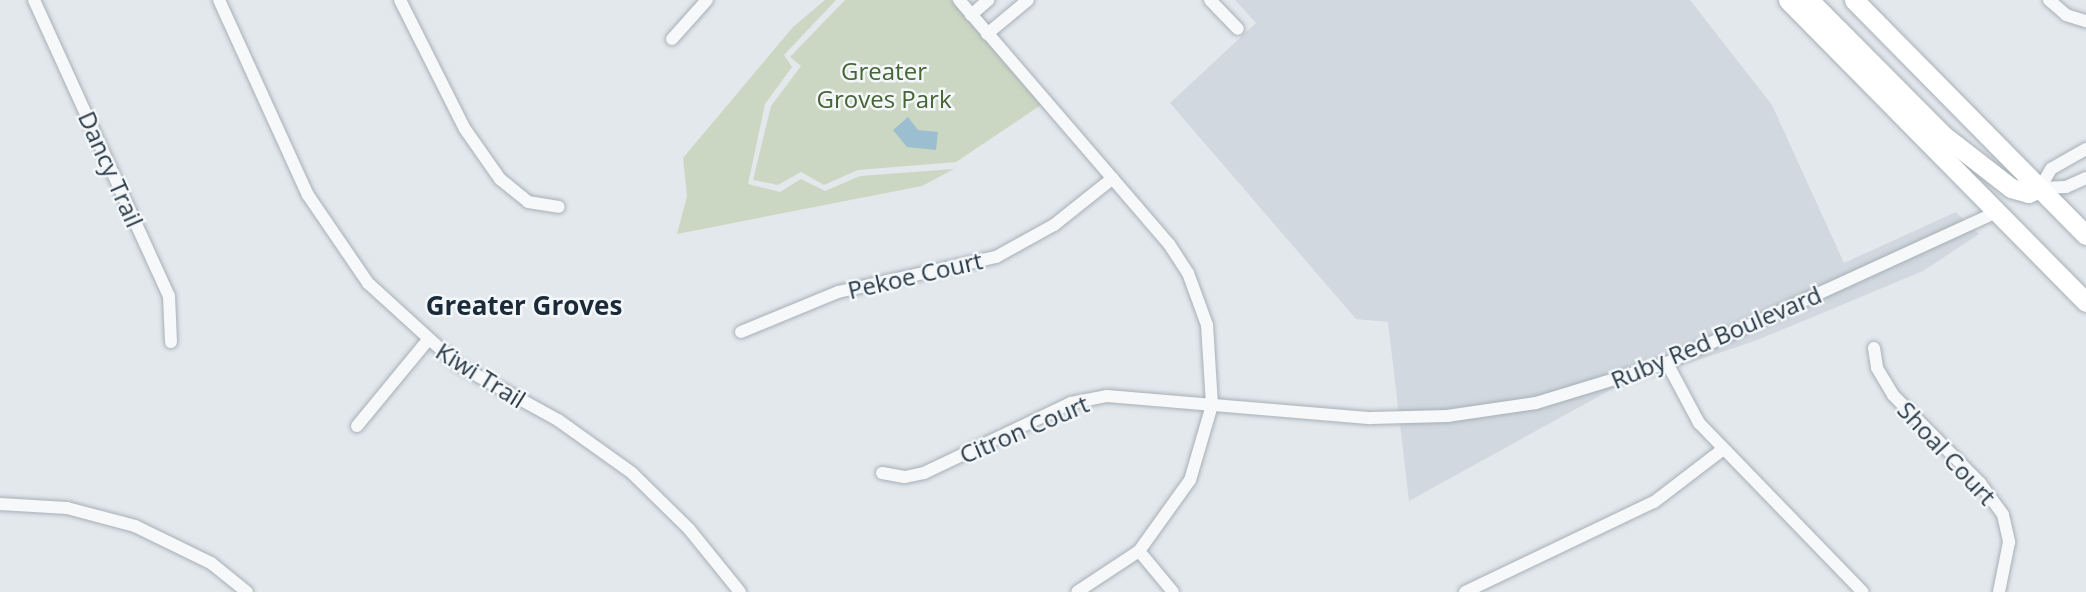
<!DOCTYPE html>
<html>
<head>
<meta charset="utf-8">
<style>
	body { margin:0 }
	#map { position:relative; width:2086px; height:592px; overflow:hidden; background:#e3e8ec; font-family:"Open Sans",sans-serif }
	div>[style] { position:absolute }
	[style*='--x'] { left:calc(var(--x)*1px); top:calc(var(--y)*1px); width:calc(var(--w)*1px); rotate:calc(var(--a)*1deg) }
	.built>* { inset:0; background:#d1d8df }
	.green>* { inset:0; background:#ccd7c3 }
	.water>* { inset:0; background:#9bbed0 }
	.roads { filter:drop-shadow(0 0 2px #a7b0b7) drop-shadow(0 0 2px #a7b0b7) }
	.minor>* { height:12px; margin:-6px; padding:0 6px; transform-origin:6px; border-radius:6px; background:#f6f8fa }
	.trunk>* { height:19px; margin:-9.5px; padding:0 9.5px; transform-origin:9.5px; border-radius:9.5px; background:#fff }
	span { translate:-50% -50%; white-space:nowrap; text-align:center; line-height:1.15; -webkit-text-stroke:5px #f3f7f9; paint-order:stroke }
	.park-label { font-size:24px; color:#466434 }
	.street-label { font-size:24px; color:#293947 }
	.neighbourhood-label { font-size:26px; color:#1b2a38; font-weight:700 }
</style>
</head>
<body>
<div id="map">
	<div class="built">
		<i style="clip-path:polygon(1235px 0,1690px 0,1772px 105px,1844px 263px,1956px 212px,1979px 234px,1923px 271px,1755px 341px,1614px 388px,1409px 501px,1388px 322px,1356px 319px,1170px 103px,1256px 23px)"></i>
	</div>
	<div class="green">
		<i style="clip-path:polygon(825px 0,836px 0,784px 55px,792px 67px,765px 104px,748px 184px,780px 192px,801px 179px,825px 191px,860px 176px,954px 169px,922px 186px,677px 234px,687px 196px,683px 158px,793px 27px)"></i>
		<i style="clip-path:polygon(845px 0,959px 0,1044px 103px,956px 162px,858px 170px,824px 185px,801px 172px,778px 185px,753px 180px,771px 106px,801px 66px,790px 57px)"></i>
	</div>
	<div class="water">
		<i style="clip-path:polygon(908px 117px,918px 130px,938px 132px,936px 150px,907px 147px,893px 130px)"></i>
	</div>
	<div class="roads">
		<div class="minor">
			<i style="--x:34;--y:0;--w:325;--a:65.5"></i>
			<i style="--x:169;--y:296;--w:46;--a:87.5"></i>
			<i style="--x:219;--y:0;--w:214;--a:65.5"></i>
			<i style="--x:308;--y:195;--w:107;--a:55.7"></i>
			<i style="--x:368;--y:283;--w:122;--a:42.3"></i>
			<i style="--x:458;--y:365;--w:114;--a:28.8"></i>
			<i style="--x:558;--y:420;--w:91;--a:35.6"></i>
			<i style="--x:632;--y:473;--w:80;--a:44.5"></i>
			<i style="--x:689;--y:529;--w:81;--a:51"></i>
			<i style="--x:400;--y:0;--w:144;--a:63.3"></i>
			<i style="--x:465;--y:129;--w:61;--a:55"></i>
			<i style="--x:500;--y:179;--w:36;--a:39"></i>
			<i style="--x:528;--y:202;--w:31;--a:9"></i>
			<i style="--x:959;--y:0;--w:322;--a:49.3"></i>
			<i style="--x:1169;--y:244;--w:35;--a:57"></i>
			<i style="--x:1188;--y:273;--w:55;--a:69.9"></i>
			<i style="--x:1207;--y:325;--w:80;--a:86.4"></i>
			<i style="--x:1212;--y:405;--w:78;--a:106.3"></i>
			<i style="--x:1190;--y:480;--w:87;--a:125.7"></i>
			<i style="--x:1139;--y:551;--w:74;--a:146.5"></i>
			<i style="--x:1210;--y:0;--w:40;--a:46"></i>
			<i style="--x:2049;--y:0;--w:23;--a:41"></i>
			<i style="--x:2066;--y:15;--w:21;--a:17"></i>
			<i style="--x:971;--y:15;--w:23;--a:-41"></i>
			<i style="--x:987;--y:34;--w:53;--a:-39.7"></i>
			<i style="--x:672;--y:39;--w:52;--a:-48.1"></i>
			<i style="--x:2086;--y:149;--w:40;--a:150.3"></i>
			<i style="--x:2051;--y:169;--w:22;--a:120"></i>
			<i style="--x:2040;--y:188;--w:26;--a:-2"></i>
			<i style="--x:2066;--y:187;--w:22;--a:-24"></i>
			<i style="--x:741;--y:332;--w:105;--a:-22.4"></i>
			<i style="--x:838;--y:292;--w:162;--a:-12.5"></i>
			<i style="--x:996;--y:257;--w:66;--a:-28.9"></i>
			<i style="--x:1054;--y:225;--w:75;--a:-38.5"></i>
			<i style="--x:1874;--y:348;--w:20;--a:81"></i>
			<i style="--x:1877;--y:368;--w:31;--a:59"></i>
			<i style="--x:1893;--y:395;--w:124;--a:45.3"></i>
			<i style="--x:1980;--y:483;--w:39;--a:54"></i>
			<i style="--x:2003;--y:515;--w:28;--a:77"></i>
			<i style="--x:2009;--y:542;--w:51;--a:101.3"></i>
			<i style="--x:1667;--y:363;--w:68;--a:61.9"></i>
			<i style="--x:1699;--y:423;--w:235;--a:45.9"></i>
			<i style="--x:357;--y:426;--w:110;--a:-50.5"></i>
			<i style="--x:882;--y:473;--w:23;--a:10"></i>
			<i style="--x:905;--y:477;--w:19;--a:-12"></i>
			<i style="--x:924;--y:473;--w:163;--a:-25.5"></i>
			<i style="--x:1071;--y:403;--w:37;--a:-11"></i>
			<i style="--x:1107;--y:396;--w:265;--a:4.8"></i>
			<i style="--x:1371;--y:418;--w:76;--a:-1.5"></i>
			<i style="--x:1447;--y:416;--w:90;--a:-8.3"></i>
			<i style="--x:1536;--y:403;--w:137;--a:-17"></i>
			<i style="--x:1667;--y:363;--w:363;--a:-24.6"></i>
			<i style="--x:0;--y:504;--w:67;--a:3.4"></i>
			<i style="--x:67;--y:508;--w:70;--a:14.8"></i>
			<i style="--x:135;--y:526;--w:85;--a:26"></i>
			<i style="--x:211;--y:563;--w:46;--a:38.9"></i>
			<i style="--x:1139;--y:551;--w:53;--a:50.3"></i>
			<i style="--x:1465;--y:592;--w:209;--a:-25.5"></i>
			<i style="--x:1654;--y:502;--w:86;--a:-37.4"></i>
		</div>
		<div class="trunk">
			<i style="--x:1788;--y:0;--w:424;--a:45.4"></i>
			<i style="--x:1809;--y:0;--w:190;--a:45.2"></i>
			<i style="--x:1943;--y:135;--w:86;--a:37.9"></i>
			<i style="--x:2011;--y:188;--w:18;--a:16"></i>
			<i style="--x:2028;--y:193;--w:13;--a:-23"></i>
			<i style="--x:1854;--y:0;--w:330;--a:45.4"></i>
		</div>
	</div>
	<div class="park-label">
		<span style="left:884px;top:85px">Greater<br>Groves Park</span>
	</div>
	<div class="street-label">
		<span style="left:111px;top:169px;rotate:66deg">Dancy Trail</span>
		<span style="left:915px;top:275px;rotate:-13deg">Pekoe Court</span>
		<span style="left:1716px;top:337px;rotate:-23deg">Ruby Red Boulevard</span>
		<span style="left:481px;top:375px;rotate:32deg">Kiwi Trail</span>
		<span style="left:1024px;top:429px;rotate:-23deg">Citron Court</span>
		<span style="left:1947px;top:453px;rotate:47deg">Shoal Court</span>
	</div>
	<div class="neighbourhood-label">
		<span style="left:524px;top:306px">Greater Groves</span>
	</div>
</div>
</body>
</html>
